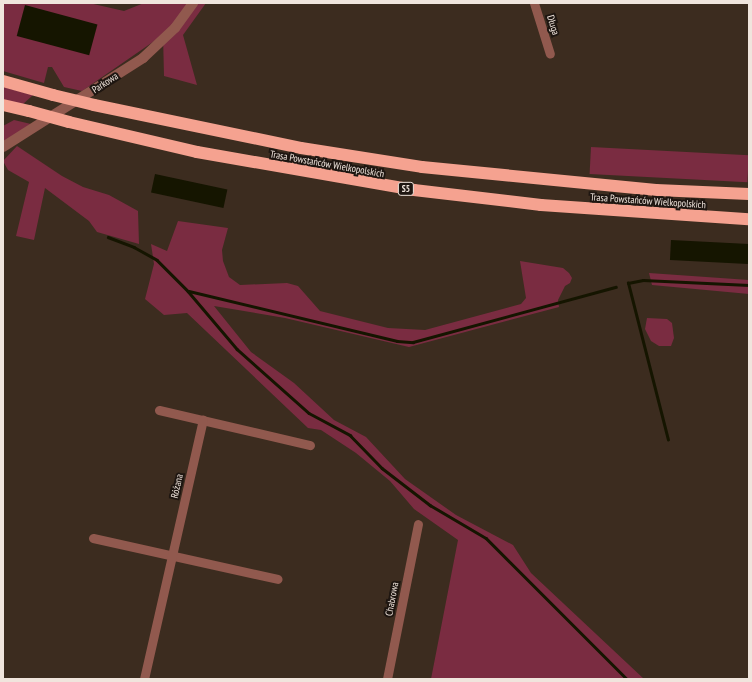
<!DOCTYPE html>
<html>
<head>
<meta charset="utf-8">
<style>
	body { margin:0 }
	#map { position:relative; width:752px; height:682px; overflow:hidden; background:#3c2c1f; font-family:"PT Sans Narrow",sans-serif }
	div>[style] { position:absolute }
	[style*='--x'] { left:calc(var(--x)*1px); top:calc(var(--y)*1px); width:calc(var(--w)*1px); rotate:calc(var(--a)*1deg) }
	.green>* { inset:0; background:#7a2c41; transform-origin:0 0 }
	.water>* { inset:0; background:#151500; transform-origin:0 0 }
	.stream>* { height:2.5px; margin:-1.25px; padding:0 1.25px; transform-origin:1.25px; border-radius:1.25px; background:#151500 }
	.minor>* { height:9px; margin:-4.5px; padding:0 4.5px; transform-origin:4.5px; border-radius:4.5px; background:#91594e }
	.tertiary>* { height:10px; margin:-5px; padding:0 5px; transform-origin:5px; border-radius:5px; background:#91594e }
	.motorway>* { height:12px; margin:-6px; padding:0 6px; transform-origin:6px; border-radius:6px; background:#f5a290 }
	.motorway-bridge>* { height:12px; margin:-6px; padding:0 6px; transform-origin:6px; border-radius:6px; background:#f5a290 }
	span { translate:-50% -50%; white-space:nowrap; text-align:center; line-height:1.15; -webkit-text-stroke:4px #1e1611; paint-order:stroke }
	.shield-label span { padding:1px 3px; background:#1e1611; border:1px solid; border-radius:3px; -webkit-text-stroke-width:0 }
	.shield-label { font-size:9px; color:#f0e5dd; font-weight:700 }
	.street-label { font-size:10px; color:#f0e5dd }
	.frame { position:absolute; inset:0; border:4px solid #f0e5dd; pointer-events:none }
</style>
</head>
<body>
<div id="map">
	<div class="green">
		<i style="clip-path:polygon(3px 3px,89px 3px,124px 11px,144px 3px,206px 3px,183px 35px,197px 85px,164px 76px,163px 35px,82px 91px,64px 87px,52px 67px,48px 67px,44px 83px,3px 71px)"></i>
		<i style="clip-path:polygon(3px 87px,33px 95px,22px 105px,3px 99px)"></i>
		<i style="clip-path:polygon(14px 120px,31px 124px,3px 143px,3px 126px)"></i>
		<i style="clip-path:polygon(17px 146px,62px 176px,83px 187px,109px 195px,138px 211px,139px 244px,97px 232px,89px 221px,45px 188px,34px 240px,16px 236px,29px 182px,8px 170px,3px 161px)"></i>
		<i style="left:591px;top:147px;width:158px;height:27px;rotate:3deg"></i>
		<i style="clip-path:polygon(178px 221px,228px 228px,222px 250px,223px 261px,229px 277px,240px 285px,287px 283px,298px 286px,320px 311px,388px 328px,425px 330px,521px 304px,526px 298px,520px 261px,563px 268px,569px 273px,572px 278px,570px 283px,565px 286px,558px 300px,559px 307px,409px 347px,285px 318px,214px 306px,251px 352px,294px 383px,334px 420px,366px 437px,405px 479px,456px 515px,513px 545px,531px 573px,644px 679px,431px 679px,458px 540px,414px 509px,390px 481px,356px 453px,321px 430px,308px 428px,187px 313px,164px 315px,145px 299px,154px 264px,151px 244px,167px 251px)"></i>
		<i style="clip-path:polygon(649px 273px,749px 280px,749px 294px,652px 285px)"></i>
		<i style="clip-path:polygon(647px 318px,667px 319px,672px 323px,674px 338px,671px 346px,659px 346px,651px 341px,645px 329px)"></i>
	</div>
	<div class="water">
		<i style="left:25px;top:5px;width:75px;height:32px;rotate:15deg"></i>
		<i style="left:155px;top:174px;width:74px;height:19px;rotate:12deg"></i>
		<i style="left:671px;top:240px;width:78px;height:20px;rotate:3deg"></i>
	</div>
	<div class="stream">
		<i style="--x:108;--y:237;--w:28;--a:21"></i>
		<i style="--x:134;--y:247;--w:26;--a:29"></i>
		<i style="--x:157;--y:260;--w:44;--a:45"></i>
		<i style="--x:188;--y:291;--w:76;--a:49.8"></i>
		<i style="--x:237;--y:349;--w:96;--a:41.6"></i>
		<i style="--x:309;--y:413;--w:47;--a:28.2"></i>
		<i style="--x:350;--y:435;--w:46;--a:45.9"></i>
		<i style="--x:382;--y:468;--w:61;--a:37.6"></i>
		<i style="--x:430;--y:505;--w:65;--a:30.5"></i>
		<i style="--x:486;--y:538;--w:199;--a:45"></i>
		<i style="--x:189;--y:291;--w:214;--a:13.5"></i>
		<i style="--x:397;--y:341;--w:16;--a:4"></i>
		<i style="--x:413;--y:342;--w:210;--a:-15.2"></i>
		<i style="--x:668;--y:440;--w:162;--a:-104.3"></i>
		<i style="--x:628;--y:283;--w:15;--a:-11"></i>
		<i style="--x:643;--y:280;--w:106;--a:2.7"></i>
	</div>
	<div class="minor">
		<i style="--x:534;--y:3;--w:53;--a:72.6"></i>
		<i style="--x:159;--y:410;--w:155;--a:13.1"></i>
		<i style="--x:93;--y:538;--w:189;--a:12.5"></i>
		<i style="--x:144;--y:679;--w:266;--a:-77.2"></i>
		<i style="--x:387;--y:679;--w:158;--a:-78.7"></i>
	</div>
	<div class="tertiary">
		<i style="--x:3;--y:147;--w:166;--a:-32.4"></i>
		<i style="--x:143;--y:58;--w:44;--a:-43.2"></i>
		<i style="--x:175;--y:28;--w:31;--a:-54"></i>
	</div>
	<div class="motorway">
		<i style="--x:3;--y:81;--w:52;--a:15.6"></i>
		<i style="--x:3;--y:105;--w:27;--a:13"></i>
		<i style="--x:94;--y:105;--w:211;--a:11.7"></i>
		<i style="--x:301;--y:148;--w:122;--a:8.9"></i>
		<i style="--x:422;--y:167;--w:235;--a:5.6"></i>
		<i style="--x:656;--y:190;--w:93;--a:2.5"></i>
		<i style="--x:69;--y:122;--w:131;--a:13.2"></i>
		<i style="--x:197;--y:152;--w:220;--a:9.9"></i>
		<i style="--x:414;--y:190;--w:128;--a:6.7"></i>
		<i style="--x:541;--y:205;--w:208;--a:3.9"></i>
	</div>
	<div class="motorway-bridge">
		<i style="--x:53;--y:95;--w:42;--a:13.7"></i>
		<i style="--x:29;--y:111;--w:41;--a:15.4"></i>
	</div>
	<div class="shield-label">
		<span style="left:406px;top:189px">S5</span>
	</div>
	<div class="street-label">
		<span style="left:553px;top:25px;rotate:73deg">Długa</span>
		<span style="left:105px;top:83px;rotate:-33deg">Parkowa</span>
		<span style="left:327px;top:164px;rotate:10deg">Trasa Powstańców Wielkopolskich</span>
		<span style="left:648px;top:201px;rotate:4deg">Trasa Powstańców Wielkopolskich</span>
		<span style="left:177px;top:486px;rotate:-77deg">Różana</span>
		<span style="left:392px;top:599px;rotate:-79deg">Chabrowa</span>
	</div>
	<div class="frame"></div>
</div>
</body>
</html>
